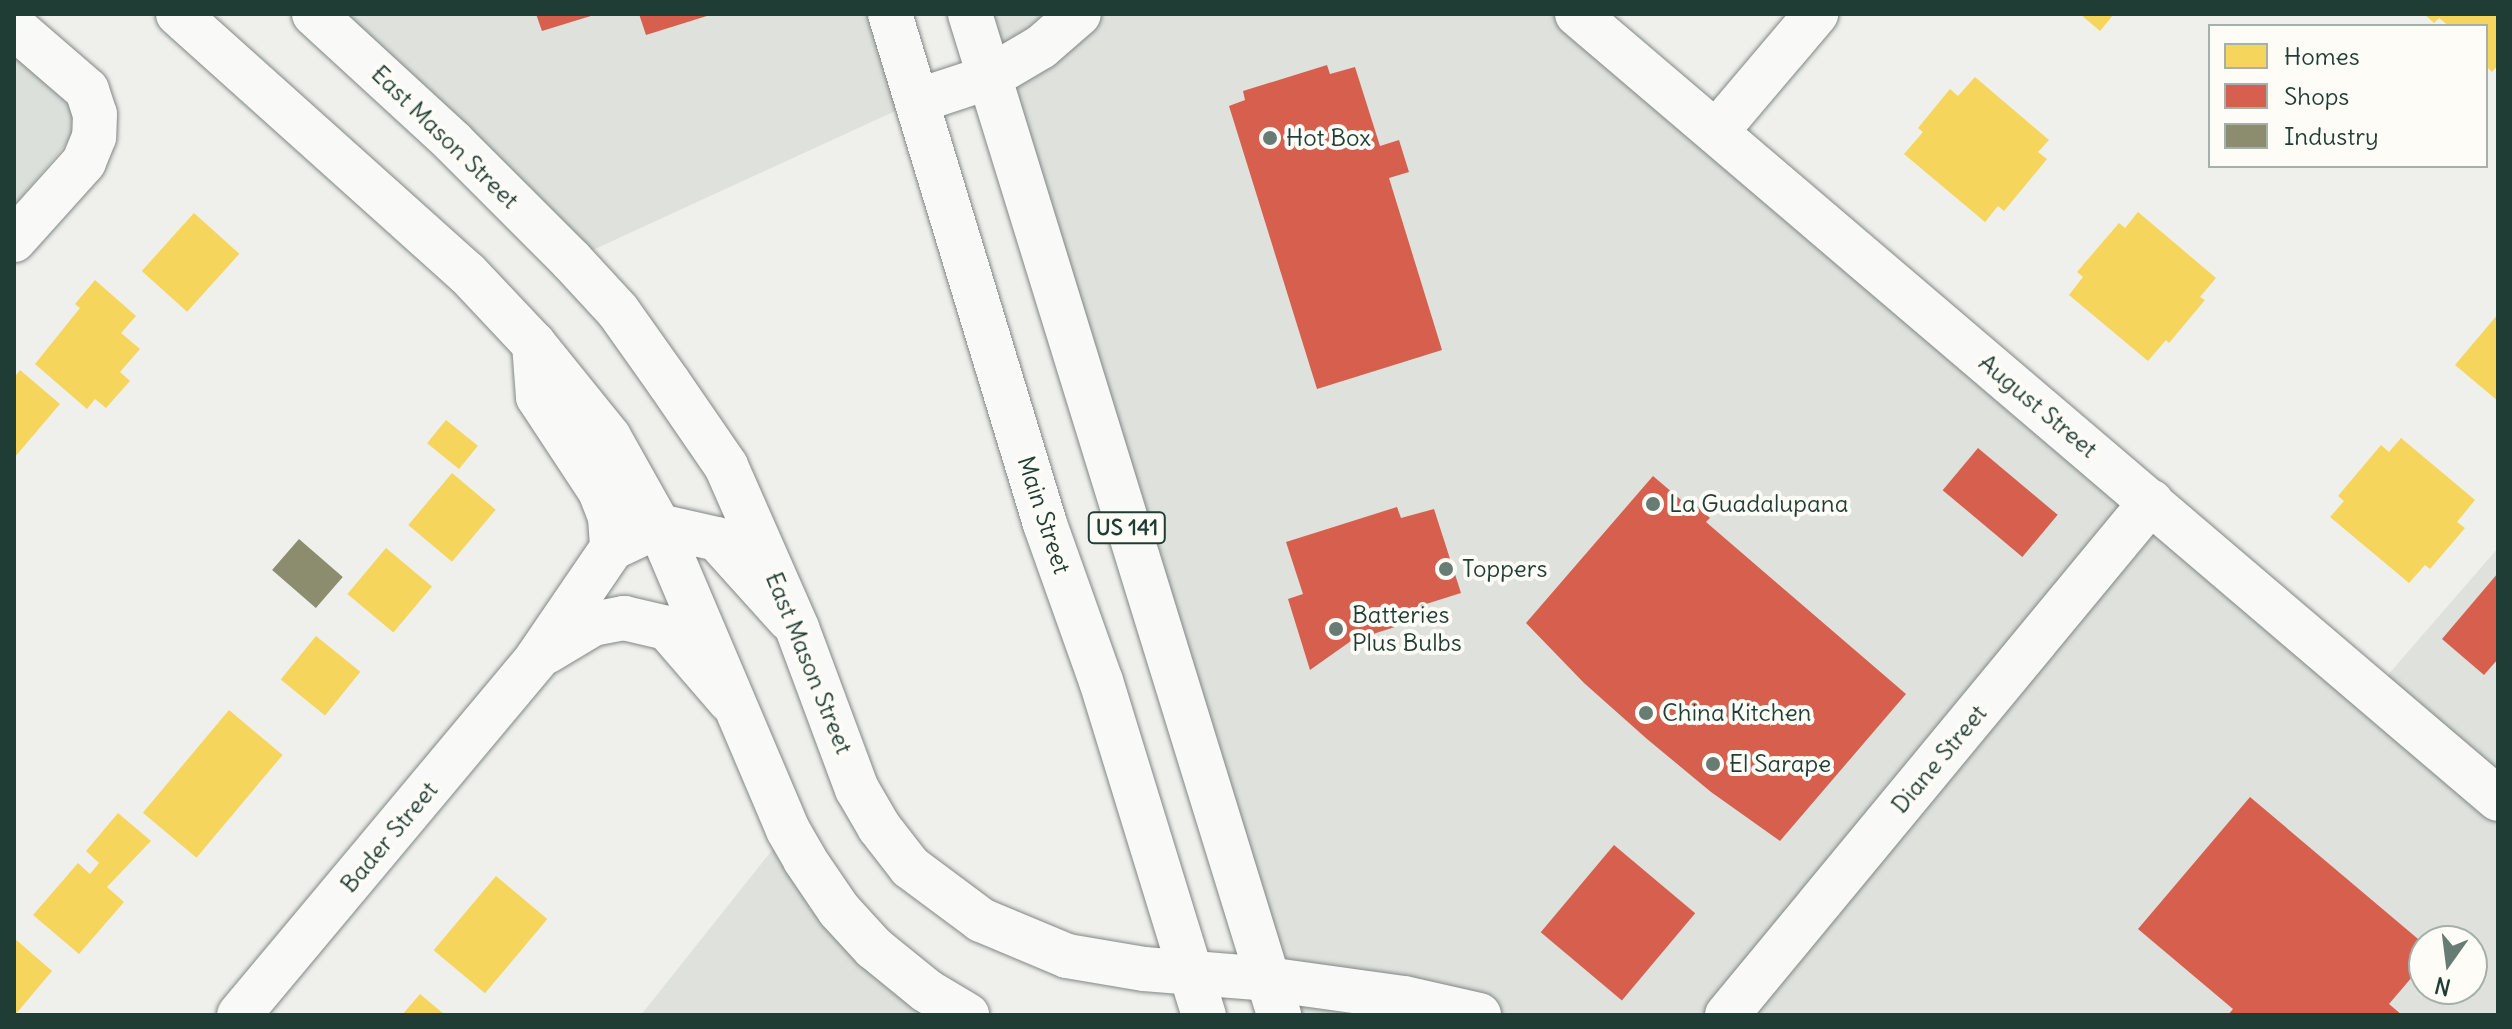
<!DOCTYPE html>
<html>
<head>
<meta charset="utf-8">
<style>
	body { margin:0 }
	#map { position:relative; width:2512px; height:1029px; overflow:hidden; background:#eff0ec; font-family:Delius,sans-serif }
	div>[style] { position:absolute }
	[style*='--x'] { left:calc(var(--x)*1px); top:calc(var(--y)*1px); width:calc(var(--w)*1px); rotate:calc(var(--a)*1deg) }
	.built>* { inset:0; background:#dee1dc }
	.green>* { inset:0; background:#dce0db }
	.homes>* { inset:0; background:#f6d55c; transform-origin:0 0 }
	.shops>* { inset:0; background:#d6604d; transform-origin:0 0 }
	.industry>* { inset:0; background:#8c8c6e; transform-origin:0 0 }
	.roads { filter:drop-shadow(0 0 2px #828885) drop-shadow(0 0 2px #828885) }
	.minor>* { height:44px; margin:-22px; padding:0 22px; transform-origin:22px; border-radius:22px; background:#f9f9f7 }
	.major>* { height:44px; margin:-22px; padding:0 22px; transform-origin:22px; border-radius:22px; background:#f9f9f7 }
	.dots>* { width:22px; height:22px; translate:-50% -50%; box-sizing:border-box; border:4px solid #fdfcf7; border-radius:50% }
	span { translate:-50% -50%; white-space:nowrap; text-align:center; line-height:1.15; -webkit-text-stroke:8px #fdfcf7; paint-order:stroke }
	.shield-label span { padding:2px 6px; background:#fdfcf7; border:2px solid; border-radius:6px; -webkit-text-stroke-width:0 }
	.shield-label { font-size:22px; color:#1f3d34; font-weight:700 }
	.street-label { font-size:24px; color:#1f3d34 }
	.poi-label { font-size:24px; color:#1f3d34 }
	.left { translate:0 -50%; text-align:left }
	.frame { position:absolute; inset:0; border:16px solid #1f3d34; pointer-events:none }
	.legend { position:absolute; left:2208px; top:24px; width:280px; height:144px; box-sizing:border-box; background:#fdfcf7; border:2px solid #a4b0a9; margin:0; padding:10px 14px; list-style:none; font-size:24px; color:#1f3d34 }
	.legend li { display:flex; align-items:center; gap:16px; height:40px }
	.legend b { width:40px; border:2px solid #a4b0a9 }
	.north { position:absolute; left:2408px; top:925px; width:80px; height:80px; box-sizing:border-box; background:#fdfcf7; border:2px solid #a4b0a9; border-radius:50%; rotate:194deg; font-size:22px; font-weight:700; line-height:32px; text-align:center; color:#1f3d34 }
	.north::after { content:''; display:block; margin:auto; width:28px; height:36px; background:#687c74; clip-path:polygon(50% 0,100% 100%,50% 72%,0 100%) }
</style>
</head>
<body>
<div id="map">
	<div class="built">
		<i style="clip-path:polygon(314px 14px,890px 14px,917px 101px,571px 260px)"></i>
		<i style="clip-path:polygon(evenodd,970px 14px,1577px 14px,2374px 691px,2498px 548px,2498px 1015px,1279px 1015px,970px 14px,2424px 941px,2472px 941px,2472px 989px,2424px 989px,2424px 941px)"></i>
		<i style="clip-path:polygon(788px 830px,967px 1015px,641px 1015px)"></i>
	</div>
	<div class="green">
		<i style="clip-path:polygon(14px 47px,71px 97px,75px 133px,14px 206px)"></i>
	</div>
	<div class="homes">
		<i style="clip-path:polygon(2080px 14px,2114px 14px,2100px 31px)"></i>
		<i style="clip-path:polygon(2424px 14px,2498px 14px,2498px 65px,2492px 72px,2486px 66px,2486px 26px,2449px 26px,2439px 18px,2434px 23px)"></i>
		<i style="clip-path:polygon(1975px 77px,2049px 140px,2038px 152px,2047px 159px,2004px 211px,1998px 206px,1985px 222px,1904px 154px,1923px 132px,1918px 128px,1950px 89px,1958px 96px)"></i>
		<i style="clip-path:polygon(2138px 212px,2216px 278px,2200px 297px,2205px 300px,2169px 343px,2166px 340px,2148px 361px,2069px 295px,2083px 277px,2077px 272px,2119px 223px,2125px 228px)"></i>
		<i style="left:194px;top:213px;width:61px;height:78px;rotate:42deg"></i>
		<i style="clip-path:polygon(95px 280px,136px 316px,121px 333px,140px 349px,120px 372px,130px 381px,106px 408px,95px 399px,87px 409px,35px 364px,80px 308px,75px 304px)"></i>
		<i style="clip-path:polygon(2498px 314px,2498px 401px,2455px 365px)"></i>
		<i style="clip-path:polygon(20px 370px,60px 404px,14px 458px,14px 378px)"></i>
		<i style="left:446px;top:420px;width:41px;height:30px;rotate:39deg"></i>
		<i style="clip-path:polygon(2401px 438px,2475px 500px,2457px 522px,2465px 528px,2430px 569px,2425px 565px,2409px 583px,2330px 517px,2344px 501px,2338px 496px,2381px 445px,2389px 452px)"></i>
		<i style="left:452px;top:473px;width:57px;height:68px;rotate:40deg"></i>
		<i style="left:386px;top:548px;width:60px;height:60px;rotate:40deg"></i>
		<i style="left:316px;top:636px;width:57px;height:56px;rotate:39deg"></i>
		<i style="left:229px;top:710px;width:70px;height:134px;rotate:40deg"></i>
		<i style="clip-path:polygon(118px 813px,151px 841px,107px 887px,124px 902px,79px 954px,33px 915px,78px 863px,90px 874px,99px 863px,86px 851px)"></i>
		<i style="left:496px;top:876px;width:67px;height:97px;rotate:40deg"></i>
		<i style="clip-path:polygon(14px 938px,52px 971px,15px 1015px,14px 1015px)"></i>
		<i style="clip-path:polygon(420px 994px,445px 1015px,402px 1015px)"></i>
	</div>
	<div class="shops">
		<i style="clip-path:polygon(536px 14px,594px 14px,594px 15px,542px 31px)"></i>
		<i style="clip-path:polygon(639px 14px,710px 14px,710px 15px,646px 35px)"></i>
		<i style="clip-path:polygon(1327px 65px,1330px 74px,1355px 67px,1380px 146px,1399px 140px,1409px 172px,1389px 178px,1442px 350px,1317px 389px,1229px 106px,1245px 100px,1243px 91px)"></i>
		<i style="left:1978px;top:448px;width:104px;height:55px;rotate:40deg"></i>
		<i style="clip-path:polygon(1653px 476px,1687px 505px,1691px 501px,1710px 518px,1706px 522px,1906px 694px,1780px 841px,1711px 792px,1647px 739px,1584px 683px,1526px 623px)"></i>
		<i style="clip-path:polygon(1397px 507px,1401px 518px,1434px 509px,1461px 593px,1391px 615px,1395px 627px,1351px 641px,1310px 670px,1288px 599px,1303px 594px,1286px 542px)"></i>
		<i style="clip-path:polygon(2498px 573px,2498px 659px,2484px 675px,2442px 639px)"></i>
		<i style="clip-path:polygon(2250px 797px,2424px 944px,2424px 963px,2389px 1004px,2402px 1015px,2228px 1015px,2233px 1009px,2138px 929px)"></i>
		<i style="left:1614px;top:845px;width:106px;height:114px;rotate:40deg"></i>
	</div>
	<div class="industry">
		<i style="left:299px;top:539px;width:58px;height:41px;rotate:41deg"></i>
	</div>
	<div class="roads">
		<div class="minor">
			<i style="--x:1577;--y:14;--w:1210;--a:40.44"></i>
			<i style="--x:14;--y:27;--w:96;--a:40.8"></i>
			<i style="--x:87;--y:90;--w:25;--a:72"></i>
			<i style="--x:95;--y:114;--w:23;--a:92"></i>
			<i style="--x:94;--y:137;--w:27;--a:112"></i>
			<i style="--x:84;--y:162;--w:105;--a:131.9"></i>
			<i style="--x:917;--y:101;--w:77;--a:-18.2"></i>
			<i style="--x:990;--y:77;--w:59;--a:-30.5"></i>
			<i style="--x:1041;--y:47;--w:50;--a:-41"></i>
			<i style="--x:1716;--y:132;--w:155;--a:-49.7"></i>
			<i style="--x:534;--y:344;--w:53;--a:85.7"></i>
			<i style="--x:538;--y:397;--w:113;--a:56.6"></i>
			<i style="--x:600;--y:491;--w:28;--a:69"></i>
			<i style="--x:610;--y:517;--w:31;--a:86"></i>
			<i style="--x:546;--y:652;--w:55;--a:-30.8"></i>
			<i style="--x:593;--y:624;--w:32;--a:-11"></i>
			<i style="--x:624;--y:618;--w:44;--a:13.1"></i>
			<i style="--x:667;--y:628;--w:96;--a:49.2"></i>
			<i style="--x:239;--y:1015;--w:465;--a:-50.1"></i>
			<i style="--x:537;--y:658;--w:133;--a:-55.7"></i>
			<i style="--x:612;--y:548;--w:52;--a:-25.1"></i>
			<i style="--x:659;--y:526;--w:59;--a:12.6"></i>
			<i style="--x:717;--y:539;--w:108;--a:48"></i>
			<i style="--x:1727;--y:1015;--w:666;--a:-50.43"></i>
		</div>
		<div class="major">
			<i style="--x:178;--y:14;--w:388;--a:41.9"></i>
			<i style="--x:467;--y:273;--w:98;--a:46.7"></i>
			<i style="--x:534;--y:344;--w:119;--a:51.1"></i>
			<i style="--x:609;--y:437;--w:102;--a:60.7"></i>
			<i style="--x:659;--y:526;--w:330;--a:67"></i>
			<i style="--x:788;--y:830;--w:34;--a:60"></i>
			<i style="--x:805;--y:860;--w:60;--a:55.8"></i>
			<i style="--x:839;--y:910;--w:52;--a:47.4"></i>
			<i style="--x:874;--y:948;--w:68;--a:39.1"></i>
			<i style="--x:927;--y:991;--w:47;--a:31"></i>
			<i style="--x:314;--y:14;--w:189;--a:42.6"></i>
			<i style="--x:453;--y:142;--w:167;--a:45"></i>
			<i style="--x:571;--y:260;--w:69;--a:47.3"></i>
			<i style="--x:618;--y:311;--w:88;--a:54.7"></i>
			<i style="--x:669;--y:383;--w:101;--a:55.5"></i>
			<i style="--x:726;--y:466;--w:177;--a:66.3"></i>
			<i style="--x:797;--y:628;--w:172;--a:69.6"></i>
			<i style="--x:857;--y:789;--w:44;--a:59.9"></i>
			<i style="--x:879;--y:827;--w:51;--a:52.2"></i>
			<i style="--x:910;--y:867;--w:89;--a:36.7"></i>
			<i style="--x:981;--y:920;--w:93;--a:22.7"></i>
			<i style="--x:1067;--y:956;--w:78;--a:9.6"></i>
			<i style="--x:1144;--y:969;--w:123;--a:4.6"></i>
			<i style="--x:1267;--y:979;--w:138;--a:7.9"></i>
			<i style="--x:1404;--y:998;--w:77;--a:12.8"></i>
			<i style="--x:890;--y:14;--w:533;--a:73.09"></i>
			<i style="--x:1045;--y:524;--w:167;--a:70.4"></i>
			<i style="--x:1101;--y:681;--w:350;--a:72.9"></i>
			<i style="--x:970;--y:14;--w:1048;--a:72.84"></i>
		</div>
	</div>
	<div class="dots">
		<i style="left:1270px;top:138px;background:#687c74"></i>
		<i style="left:1653px;top:504px;background:#687c74"></i>
		<i style="left:1446px;top:569px;background:#687c74"></i>
		<i style="left:1336px;top:629px;background:#687c74"></i>
		<i style="left:1646px;top:713px;background:#687c74"></i>
		<i style="left:1713px;top:764px;background:#687c74"></i>
	</div>
	<div class="shield-label">
		<span style="left:1127px;top:528px">US 141</span>
	</div>
	<div class="street-label">
		<span style="left:445px;top:137px;rotate:44deg">East Mason Street</span>
		<span style="left:2038px;top:406px;rotate:40deg">August Street</span>
		<span style="left:1044px;top:515px;rotate:72deg">Main Street</span>
		<span style="left:809px;top:663px;rotate:68deg">East Mason Street</span>
		<span style="left:1939px;top:759px;rotate:-50deg">Diane Street</span>
		<span style="left:389px;top:837px;rotate:-50deg">Bader Street</span>
	</div>
	<div class="poi-label">
		<span class="left" style="left:1286px;top:138px">Hot Box</span>
		<span class="left" style="left:1669px;top:504px">La Guadalupana</span>
		<span class="left" style="left:1462px;top:569px">Toppers</span>
		<span class="left" style="left:1352px;top:629px">Batteries<br>Plus Bulbs</span>
		<span class="left" style="left:1662px;top:713px">China Kitchen</span>
		<span class="left" style="left:1729px;top:764px">El Sarape</span>
	</div>
	<div class="frame"></div>
	<ul class="legend">
	<li><b style="height:22px;background:#f6d55c"></b>Homes</li>
	<li><b style="height:22px;background:#d6604d"></b>Shops</li>
	<li><b style="height:22px;background:#8c8c6e"></b>Industry</li>
	</ul>
	<div class="north">N</div>
</div>
</body>
</html>
